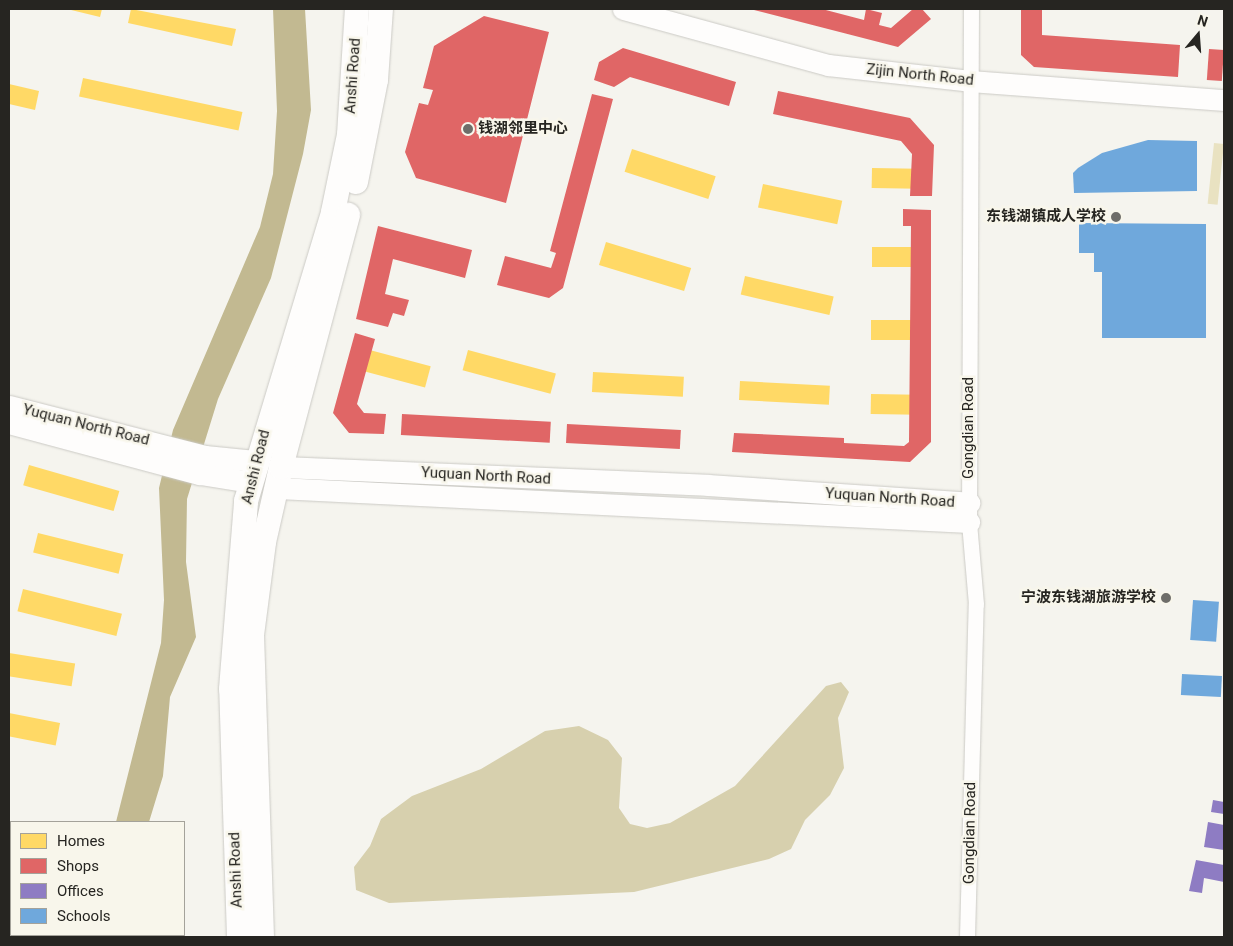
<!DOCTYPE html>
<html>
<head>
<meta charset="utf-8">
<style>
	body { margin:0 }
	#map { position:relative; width:1233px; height:946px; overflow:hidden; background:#f5f4ee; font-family:Roboto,"Noto Sans SC",sans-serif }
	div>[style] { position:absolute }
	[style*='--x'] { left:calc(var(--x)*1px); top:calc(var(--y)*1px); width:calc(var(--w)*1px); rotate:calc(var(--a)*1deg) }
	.green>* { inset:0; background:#e9e2c1; transform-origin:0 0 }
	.forest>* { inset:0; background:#d7d0ae }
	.water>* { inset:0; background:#c2b991 }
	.homes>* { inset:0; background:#ffd966; transform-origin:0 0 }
	.shops>* { inset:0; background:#e06666; transform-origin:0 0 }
	.offices>* { inset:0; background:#8e7cc3 }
	.schools>* { inset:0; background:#6fa8dc; transform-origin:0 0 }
	.roads { filter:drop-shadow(0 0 1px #cbcac5) drop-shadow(0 0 1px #cbcac5) }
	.street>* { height:15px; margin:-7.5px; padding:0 7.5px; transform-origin:7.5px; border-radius:7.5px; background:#fefdfc }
	.secondary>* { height:21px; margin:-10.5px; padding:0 10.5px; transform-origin:10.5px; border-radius:10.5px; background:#fefdfc }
	.primary>* { height:24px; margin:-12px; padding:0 12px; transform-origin:12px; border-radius:12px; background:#fefdfc }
	.dots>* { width:14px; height:14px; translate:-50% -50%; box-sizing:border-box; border:2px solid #f8f6eb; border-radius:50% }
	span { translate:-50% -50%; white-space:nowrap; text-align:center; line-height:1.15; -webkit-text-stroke:5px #f8f6eb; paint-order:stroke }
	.street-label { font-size:15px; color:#262521 }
	.poi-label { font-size:15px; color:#262521; font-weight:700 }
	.left { translate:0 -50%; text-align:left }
	.right { translate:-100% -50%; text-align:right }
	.frame { position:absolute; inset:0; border:10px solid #262521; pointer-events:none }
	.legend { position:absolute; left:10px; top:821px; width:175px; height:115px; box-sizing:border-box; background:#f8f6eb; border:1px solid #a4a29a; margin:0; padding:6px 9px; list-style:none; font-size:15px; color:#262521 }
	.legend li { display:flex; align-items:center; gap:10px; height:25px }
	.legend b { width:25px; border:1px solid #a4a29a }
	.north { position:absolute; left:1173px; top:10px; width:50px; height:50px; -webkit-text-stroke:4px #f8f6eb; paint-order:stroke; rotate:18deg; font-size:14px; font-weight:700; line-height:20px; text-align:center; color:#262521 }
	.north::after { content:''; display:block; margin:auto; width:18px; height:22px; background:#262521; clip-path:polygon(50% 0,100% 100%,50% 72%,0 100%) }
</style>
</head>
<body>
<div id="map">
	<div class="green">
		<i style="left:1214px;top:143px;width:10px;height:61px;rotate:6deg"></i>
	</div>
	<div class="forest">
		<i style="clip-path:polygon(841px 682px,849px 692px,838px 718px,844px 768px,830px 795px,805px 820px,791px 849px,769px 859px,634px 892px,389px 903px,356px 890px,354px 867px,370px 846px,381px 819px,412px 796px,481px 769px,545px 731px,579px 726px,608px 740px,622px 758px,619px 808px,630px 824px,647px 828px,670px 823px,735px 786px,826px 686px)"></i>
	</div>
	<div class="water">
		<i style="clip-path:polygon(273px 9px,305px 9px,311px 110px,303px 154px,271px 278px,218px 399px,187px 499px,186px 562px,196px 637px,170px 697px,163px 776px,149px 822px,116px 822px,161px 643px,164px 600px,159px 488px,173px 430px,260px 227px,273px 174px,277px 111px)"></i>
	</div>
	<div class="homes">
		<i style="clip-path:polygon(67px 9px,102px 9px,100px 17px)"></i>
		<i style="clip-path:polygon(131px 9px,236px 29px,232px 46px,128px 23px)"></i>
		<i style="left:1032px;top:36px;width:141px;height:24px;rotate:4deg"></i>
		<i style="left:641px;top:56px;width:96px;height:21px;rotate:17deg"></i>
		<i style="left:83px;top:78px;width:163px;height:19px;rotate:12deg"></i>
		<i style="clip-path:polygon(9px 84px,39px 91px,35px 110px,9px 104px)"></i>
		<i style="left:779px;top:93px;width:96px;height:20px;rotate:11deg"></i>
		<i style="left:632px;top:149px;width:88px;height:24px;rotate:18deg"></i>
		<i style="left:872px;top:168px;width:46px;height:20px;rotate:1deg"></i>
		<i style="left:763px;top:184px;width:81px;height:24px;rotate:12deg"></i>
		<i style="left:399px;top:237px;width:71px;height:22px;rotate:15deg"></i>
		<i style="left:606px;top:242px;width:89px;height:24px;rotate:17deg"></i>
		<i style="left:872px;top:247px;width:46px;height:20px"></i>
		<i style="left:504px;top:263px;width:49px;height:21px;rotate:15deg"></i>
		<i style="left:745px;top:276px;width:91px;height:19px;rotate:13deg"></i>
		<i style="left:917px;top:320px;width:20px;height:46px;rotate:90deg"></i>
		<i style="left:366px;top:349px;width:67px;height:22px;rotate:15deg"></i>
		<i style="left:468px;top:350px;width:91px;height:21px;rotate:15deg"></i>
		<i style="left:593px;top:372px;width:91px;height:20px;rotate:3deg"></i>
		<i style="left:740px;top:381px;width:90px;height:19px;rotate:3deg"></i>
		<i style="left:871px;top:394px;width:47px;height:20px;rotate:1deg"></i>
		<i style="left:29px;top:465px;width:94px;height:21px;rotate:16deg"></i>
		<i style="left:38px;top:533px;width:88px;height:20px;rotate:14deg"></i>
		<i style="left:23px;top:589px;width:102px;height:23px;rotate:14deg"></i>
		<i style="left:9px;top:653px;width:67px;height:23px;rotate:9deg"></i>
		<i style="left:9px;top:713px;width:52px;height:23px;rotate:11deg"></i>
	</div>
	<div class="shops">
		<i style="clip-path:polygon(750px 9px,822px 9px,864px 20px,866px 9px,882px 13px,879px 25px,891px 28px,913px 9px,922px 9px,931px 19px,898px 47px)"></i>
		<i style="clip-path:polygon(1021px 9px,1042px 9px,1042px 35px,1180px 45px,1178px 77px,1034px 67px,1021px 55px)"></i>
		<i style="clip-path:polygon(484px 16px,549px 32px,506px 203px,416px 178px,405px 152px,419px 103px,428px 105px,433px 90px,423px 88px,434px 46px)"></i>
		<i style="clip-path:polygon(623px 48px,736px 82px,729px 106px,630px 77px,614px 87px,594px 80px,599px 62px)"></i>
		<i style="left:1209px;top:49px;width:15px;height:31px;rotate:4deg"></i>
		<i style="clip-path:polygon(778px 91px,910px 118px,934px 145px,932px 196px,910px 196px,912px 154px,901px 141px,773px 114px)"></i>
		<i style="clip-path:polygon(592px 94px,613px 99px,563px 288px,549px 298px,497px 285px,505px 256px,551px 268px,556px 253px,550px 251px)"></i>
		<i style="clip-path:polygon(903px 209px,931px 210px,931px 442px,910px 462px,732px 452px,734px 433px,844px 438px,844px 443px,904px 446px,909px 442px,911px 226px,903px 226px)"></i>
		<i style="clip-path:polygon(378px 226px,472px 250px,465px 278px,393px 259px,385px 294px,409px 300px,404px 316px,393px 313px,388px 327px,356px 319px)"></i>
		<i style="clip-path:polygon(355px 333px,375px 339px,357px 404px,364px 413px,386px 414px,384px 434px,349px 433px,333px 413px)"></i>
		<i style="left:402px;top:414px;width:149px;height:21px;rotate:3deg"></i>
		<i style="left:567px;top:424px;width:114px;height:19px;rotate:3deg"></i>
	</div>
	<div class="offices">
		<i style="clip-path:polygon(1213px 800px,1224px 802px,1224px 814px,1211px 812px)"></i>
		<i style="clip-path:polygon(1208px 822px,1224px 825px,1224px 850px,1204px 847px)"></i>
		<i style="clip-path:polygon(1196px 860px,1224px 865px,1224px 882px,1204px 878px,1202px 893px,1189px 891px)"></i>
	</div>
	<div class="schools">
		<i style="clip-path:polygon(1148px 140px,1197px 141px,1197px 191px,1074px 193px,1073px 173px,1078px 168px,1102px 153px)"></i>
		<i style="clip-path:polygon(1079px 223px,1206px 224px,1206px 338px,1102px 338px,1102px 272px,1094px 272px,1094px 253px,1079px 253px)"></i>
		<i style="left:1193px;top:600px;width:26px;height:40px;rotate:4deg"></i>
		<i style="left:1182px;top:674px;width:40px;height:21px;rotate:3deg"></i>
	</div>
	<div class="roads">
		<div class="street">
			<i style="--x:967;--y:937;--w:333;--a:-88.5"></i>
			<i style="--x:976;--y:604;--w:82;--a:-94.9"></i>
			<i style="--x:969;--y:522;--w:513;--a:-89.78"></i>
		</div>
		<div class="secondary">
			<i style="--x:623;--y:9;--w:213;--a:15.3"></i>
			<i style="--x:828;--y:65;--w:143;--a:6.4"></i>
			<i style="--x:970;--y:81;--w:255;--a:4.3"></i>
			<i style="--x:9;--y:406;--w:202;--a:14.3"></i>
			<i style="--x:205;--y:456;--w:50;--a:5.7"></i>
			<i style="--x:9;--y:423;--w:198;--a:15"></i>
			<i style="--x:200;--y:474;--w:52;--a:8.9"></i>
			<i style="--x:281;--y:467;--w:427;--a:2.4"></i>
			<i style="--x:708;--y:485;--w:262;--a:3.9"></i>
			<i style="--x:278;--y:488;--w:692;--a:2.82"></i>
		</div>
		<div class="primary">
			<i style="--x:356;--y:182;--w:104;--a:-78.9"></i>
			<i style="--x:376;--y:80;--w:71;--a:-86"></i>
			<i style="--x:239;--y:937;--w:248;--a:-91.8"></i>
			<i style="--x:231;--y:689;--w:189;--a:-85.4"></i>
			<i style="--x:246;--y:501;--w:302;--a:-73.2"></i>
			<i style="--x:333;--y:212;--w:79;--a:-78.3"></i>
			<i style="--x:349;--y:135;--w:126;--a:-86.4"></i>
			<i style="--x:262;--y:937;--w:302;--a:-91.9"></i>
			<i style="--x:252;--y:635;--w:94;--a:-82.6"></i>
			<i style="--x:264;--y:542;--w:77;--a:-77.2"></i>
			<i style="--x:281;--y:467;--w:261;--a:-75.1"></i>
		</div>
	</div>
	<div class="dots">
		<i style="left:468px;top:129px;background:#6e6d69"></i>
		<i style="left:1116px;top:217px;background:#6e6d69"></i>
		<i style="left:1166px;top:598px;background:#6e6d69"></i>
	</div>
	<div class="street-label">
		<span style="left:920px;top:75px;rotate:6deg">Zijin North Road</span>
		<span style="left:353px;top:76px;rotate:-86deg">Anshi Road</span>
		<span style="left:86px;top:425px;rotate:14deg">Yuquan North Road</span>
		<span style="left:969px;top:428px;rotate:-90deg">Gongdian Road</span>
		<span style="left:256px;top:467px;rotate:-76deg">Anshi Road</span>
		<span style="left:486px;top:476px;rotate:3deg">Yuquan North Road</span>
		<span style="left:890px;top:498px;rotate:4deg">Yuquan North Road</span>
		<span style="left:970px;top:833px;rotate:-89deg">Gongdian Road</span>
		<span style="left:236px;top:870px;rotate:-92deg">Anshi Road</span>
	</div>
	<div class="poi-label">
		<span class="left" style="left:478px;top:129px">钱湖邻里中心</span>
		<span class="right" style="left:1106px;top:217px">东钱湖镇成人学校</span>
		<span class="right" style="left:1156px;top:598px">宁波东钱湖旅游学校</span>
	</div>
	<div class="frame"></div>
	<ul class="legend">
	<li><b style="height:14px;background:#ffd966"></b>Homes</li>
	<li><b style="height:14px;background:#e06666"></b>Shops</li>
	<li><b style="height:14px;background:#8e7cc3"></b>Offices</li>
	<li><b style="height:14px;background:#6fa8dc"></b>Schools</li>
	</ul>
	<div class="north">N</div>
</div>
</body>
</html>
